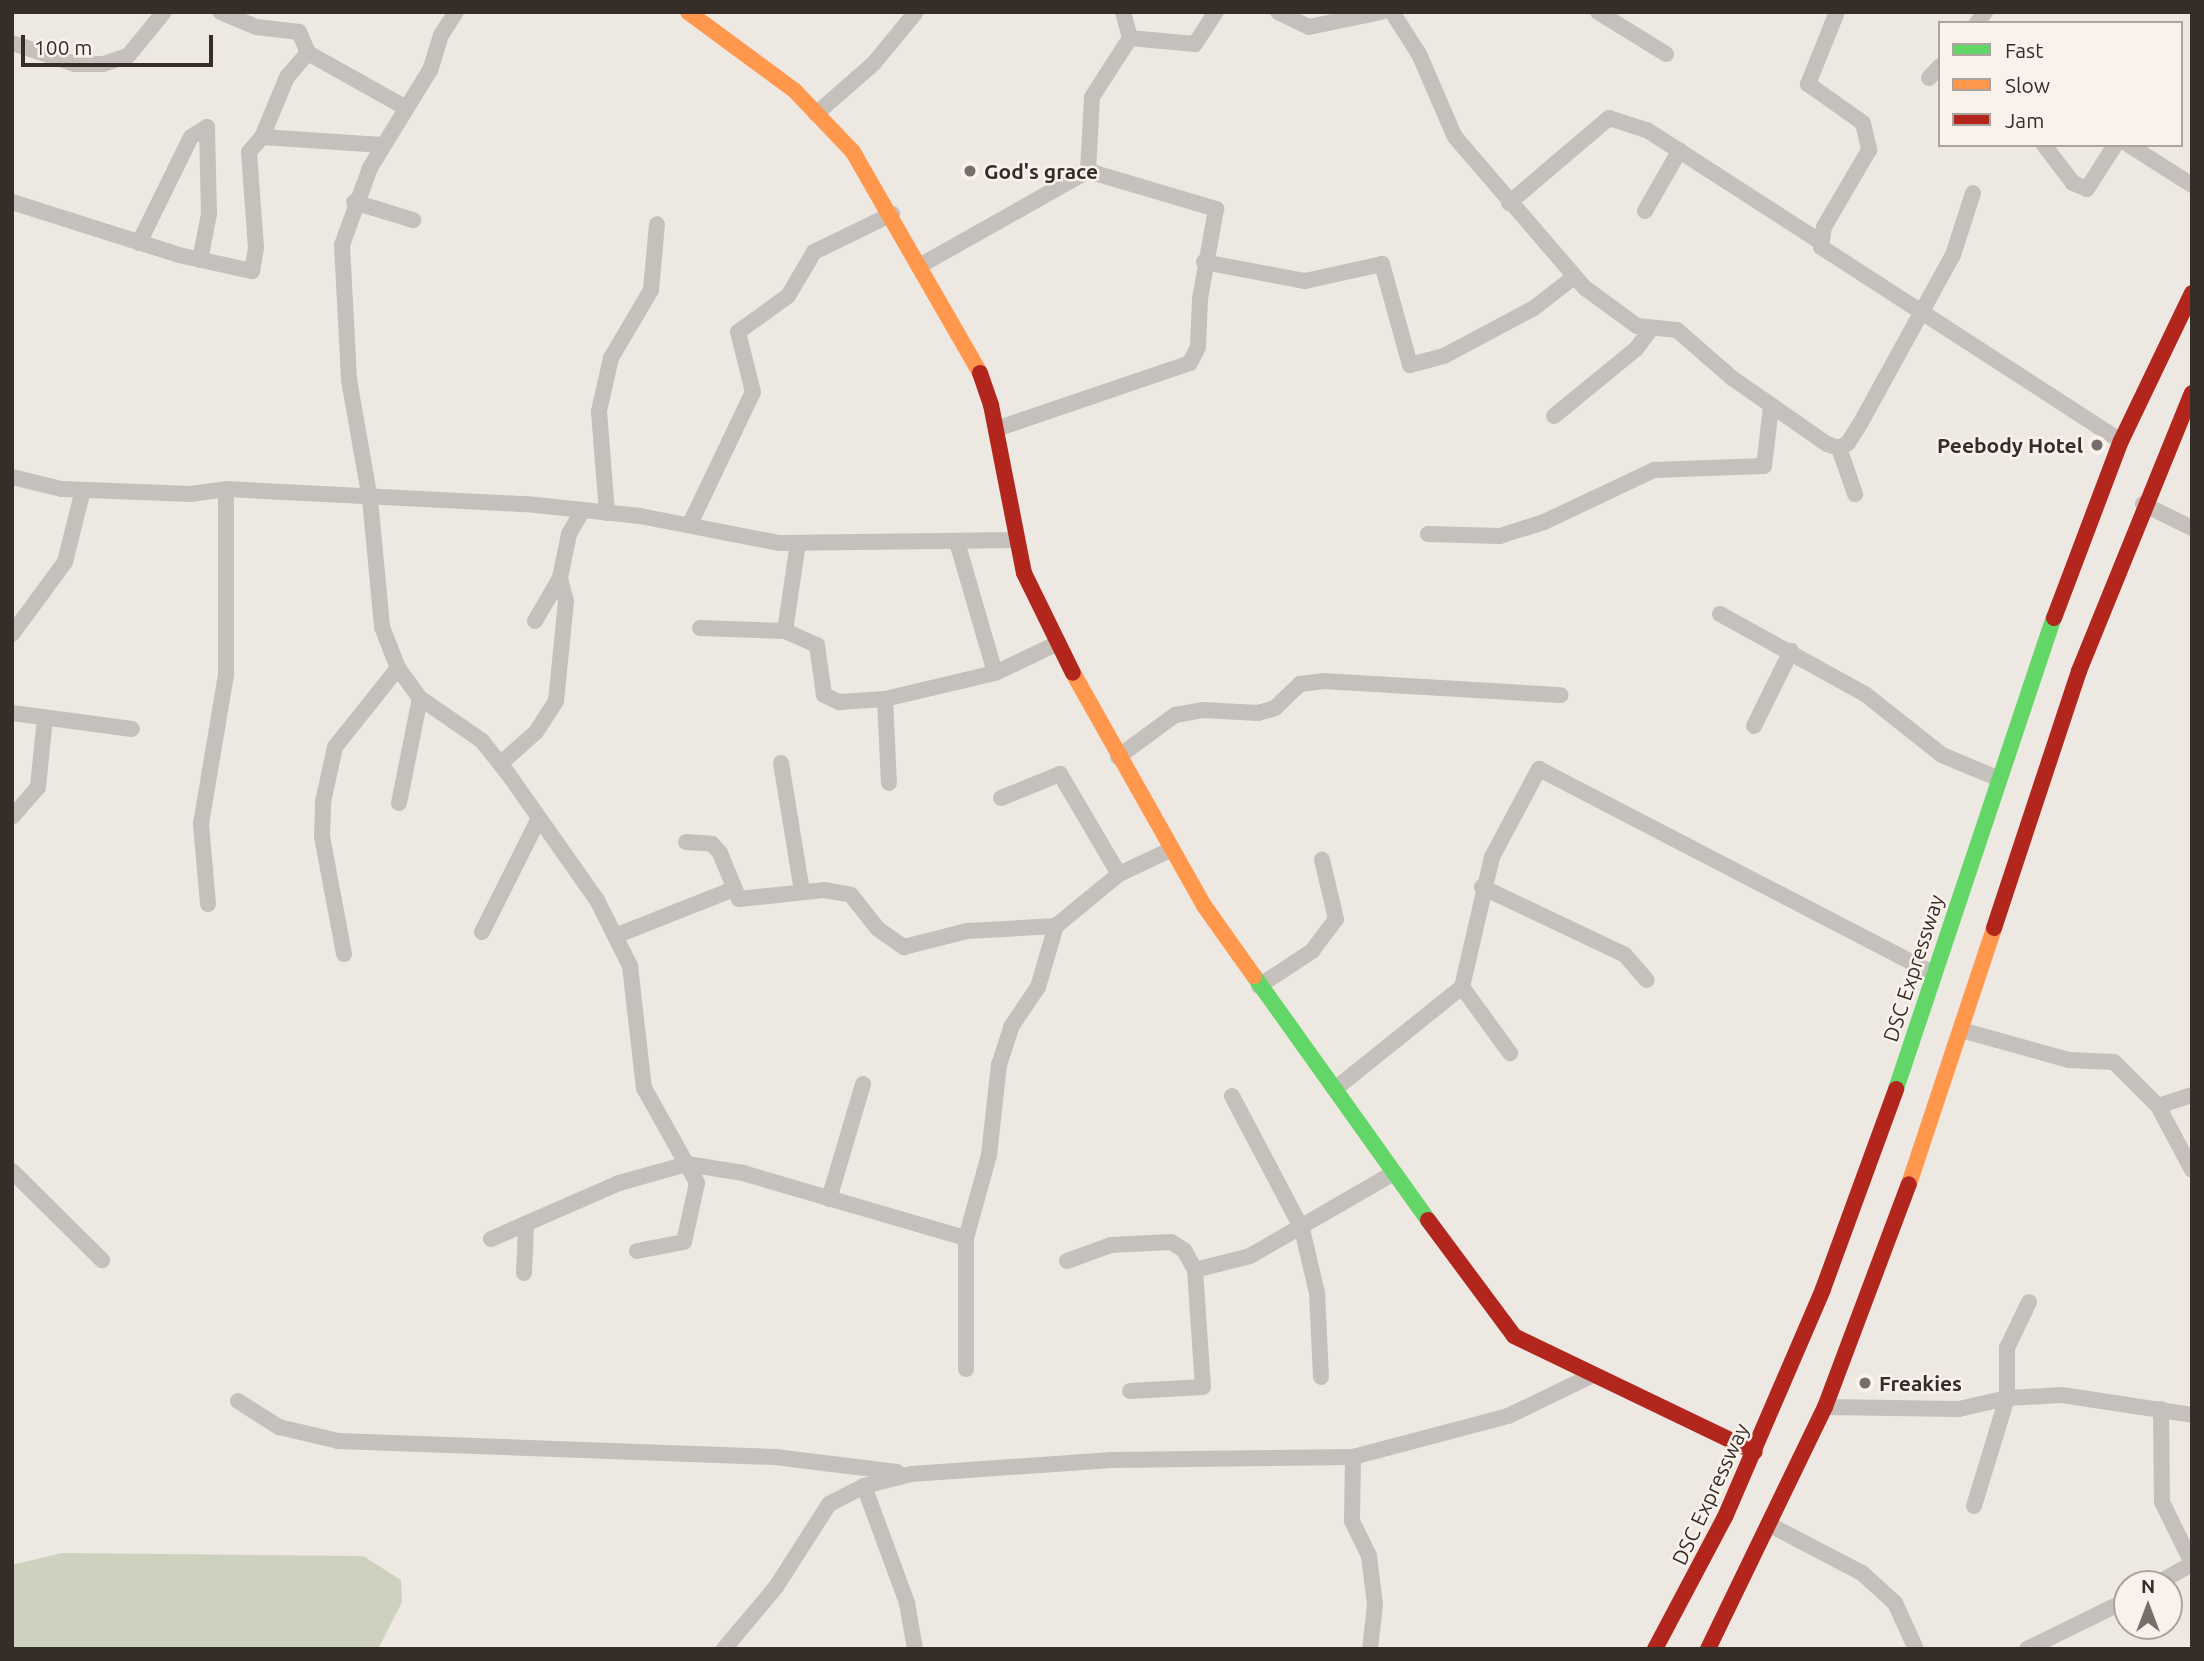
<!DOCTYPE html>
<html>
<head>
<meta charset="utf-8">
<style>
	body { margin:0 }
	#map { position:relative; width:2204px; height:1661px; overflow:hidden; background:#ede8e2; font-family:Ubuntu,sans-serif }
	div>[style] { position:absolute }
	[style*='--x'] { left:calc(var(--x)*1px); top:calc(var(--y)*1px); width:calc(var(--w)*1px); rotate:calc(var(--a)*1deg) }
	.green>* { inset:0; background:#ced1bd }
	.street>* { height:16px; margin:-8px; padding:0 8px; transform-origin:8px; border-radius:8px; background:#c5c0bb }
	.fast>* { height:16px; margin:-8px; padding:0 8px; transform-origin:8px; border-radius:8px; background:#63d668 }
	.slow>* { height:16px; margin:-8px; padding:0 8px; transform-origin:8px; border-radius:8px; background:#ff974d }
	.jam>* { height:16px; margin:-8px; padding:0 8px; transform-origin:8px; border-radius:8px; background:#b3261e }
	.dots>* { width:19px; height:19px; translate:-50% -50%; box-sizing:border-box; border:4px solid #f9f2ea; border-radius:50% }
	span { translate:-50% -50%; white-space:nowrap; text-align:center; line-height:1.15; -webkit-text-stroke:5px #f9f2ea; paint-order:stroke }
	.poi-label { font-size:21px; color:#362d29; font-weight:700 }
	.left { translate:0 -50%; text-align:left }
	.right { translate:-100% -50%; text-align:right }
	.street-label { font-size:21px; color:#362d29 }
	.frame { position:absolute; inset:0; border:14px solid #362d29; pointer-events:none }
	.legend { position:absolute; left:1938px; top:21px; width:245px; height:126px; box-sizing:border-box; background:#f9f2ea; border:2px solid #aba39d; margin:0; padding:9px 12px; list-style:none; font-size:21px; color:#362d29 }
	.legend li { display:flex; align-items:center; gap:14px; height:35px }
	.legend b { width:35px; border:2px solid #aba39d }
	.north { position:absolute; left:2113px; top:1570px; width:70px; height:70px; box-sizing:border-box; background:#f9f2ea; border:2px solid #aba39d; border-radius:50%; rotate:0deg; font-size:19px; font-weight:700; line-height:28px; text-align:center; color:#362d29 }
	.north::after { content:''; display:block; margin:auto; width:24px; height:32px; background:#766e6a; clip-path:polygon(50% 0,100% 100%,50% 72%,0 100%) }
	.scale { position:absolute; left:21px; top:35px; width:192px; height:32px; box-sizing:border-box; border:4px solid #362d29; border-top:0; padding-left:9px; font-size:21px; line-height:24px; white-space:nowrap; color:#362d29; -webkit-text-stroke:5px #f9f2ea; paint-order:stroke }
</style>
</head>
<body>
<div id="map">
	<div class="green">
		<i style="clip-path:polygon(62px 1553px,363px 1556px,401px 1580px,402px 1602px,378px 1649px,12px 1649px,12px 1565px)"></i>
	</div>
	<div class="street">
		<i style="--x:456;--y:12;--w:27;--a:123"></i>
		<i style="--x:441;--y:35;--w:37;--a:107"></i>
		<i style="--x:430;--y:70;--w:115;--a:121.5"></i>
		<i style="--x:370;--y:168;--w:82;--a:110"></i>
		<i style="--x:342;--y:245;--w:135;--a:87"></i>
		<i style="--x:349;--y:380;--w:121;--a:80"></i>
		<i style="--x:370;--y:499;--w:129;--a:84.6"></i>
		<i style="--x:382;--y:627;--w:44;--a:68.7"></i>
		<i style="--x:398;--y:668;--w:37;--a:54"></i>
		<i style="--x:420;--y:698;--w:75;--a:34.7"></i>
		<i style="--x:482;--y:741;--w:43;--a:51.5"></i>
		<i style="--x:509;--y:775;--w:153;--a:54.9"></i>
		<i style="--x:597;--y:900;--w:74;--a:63.4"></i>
		<i style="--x:630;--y:966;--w:123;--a:83.5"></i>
		<i style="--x:644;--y:1088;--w:109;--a:60.8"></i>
		<i style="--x:697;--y:1183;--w:60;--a:102.4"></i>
		<i style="--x:684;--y:1242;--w:48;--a:169.2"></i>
		<i style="--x:1278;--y:12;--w:34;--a:26"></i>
		<i style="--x:1309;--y:27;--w:74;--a:-11.8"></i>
		<i style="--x:1392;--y:12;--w:50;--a:57.3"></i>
		<i style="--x:1419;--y:54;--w:90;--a:66.6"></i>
		<i style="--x:1455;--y:137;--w:199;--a:49.3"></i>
		<i style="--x:1585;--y:288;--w:64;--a:36.2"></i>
		<i style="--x:1637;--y:326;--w:40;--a:5.7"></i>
		<i style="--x:1677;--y:330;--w:73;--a:41.1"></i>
		<i style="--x:1732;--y:378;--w:116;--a:34.8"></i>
		<i style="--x:1827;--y:444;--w:13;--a:18"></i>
		<i style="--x:1839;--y:448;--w:10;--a:-29"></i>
		<i style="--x:1848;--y:443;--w:22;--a:-58"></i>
		<i style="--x:1860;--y:424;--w:193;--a:-61.2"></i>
		<i style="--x:1953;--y:255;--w:65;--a:-72.1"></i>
		<i style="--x:1598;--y:12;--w:80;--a:31.7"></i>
		<i style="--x:1837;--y:12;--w:78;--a:111.9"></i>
		<i style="--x:1808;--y:84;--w:67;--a:35.3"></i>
		<i style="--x:1863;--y:123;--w:28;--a:77"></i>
		<i style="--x:1869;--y:150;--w:89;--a:120.3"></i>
		<i style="--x:1824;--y:227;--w:20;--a:99"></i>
		<i style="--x:1821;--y:247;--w:357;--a:32.9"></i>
		<i style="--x:1977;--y:23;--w:14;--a:-54"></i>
		<i style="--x:1130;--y:38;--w:65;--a:5.3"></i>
		<i style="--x:1195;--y:44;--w:38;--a:-57"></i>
		<i style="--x:12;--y:43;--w:66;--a:18.4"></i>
		<i style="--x:75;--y:64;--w:28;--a:0"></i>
		<i style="--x:103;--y:64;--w:26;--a:-18"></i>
		<i style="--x:128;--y:56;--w:57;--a:-50.7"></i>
		<i style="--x:308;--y:53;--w:112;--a:29.3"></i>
		<i style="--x:1929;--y:78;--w:16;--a:-47"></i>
		<i style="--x:816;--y:114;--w:77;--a:-41.3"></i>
		<i style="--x:874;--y:63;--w:66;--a:-50.5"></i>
		<i style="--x:262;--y:137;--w:120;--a:3.8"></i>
		<i style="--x:2044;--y:145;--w:48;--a:52.7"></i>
		<i style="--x:2073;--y:183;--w:15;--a:23"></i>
		<i style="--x:2087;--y:189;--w:52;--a:-57.5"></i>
		<i style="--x:2129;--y:145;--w:75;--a:32.4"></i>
		<i style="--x:1088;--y:171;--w:74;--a:-86.9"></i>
		<i style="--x:1092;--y:97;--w:70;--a:-57.2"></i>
		<i style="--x:1130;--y:38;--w:27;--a:-105"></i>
		<i style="--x:12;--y:202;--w:175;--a:17.6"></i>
		<i style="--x:179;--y:255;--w:75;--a:12.4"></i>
		<i style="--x:252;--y:271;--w:23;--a:-80"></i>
		<i style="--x:256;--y:248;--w:96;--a:-94.2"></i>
		<i style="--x:249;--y:152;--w:20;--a:-49"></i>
		<i style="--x:262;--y:137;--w:65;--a:-67.4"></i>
		<i style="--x:287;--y:77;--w:32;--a:-49"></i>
		<i style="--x:308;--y:53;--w:23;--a:-113"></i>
		<i style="--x:299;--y:32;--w:43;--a:-173.4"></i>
		<i style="--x:256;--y:27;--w:39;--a:-157"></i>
		<i style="--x:354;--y:202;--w:62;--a:17"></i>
		<i style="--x:1509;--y:203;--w:131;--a:-40.4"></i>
		<i style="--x:1609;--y:118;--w:40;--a:18"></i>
		<i style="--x:1647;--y:130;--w:203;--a:32.8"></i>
		<i style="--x:1645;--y:211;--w:70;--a:-60.2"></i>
		<i style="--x:139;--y:243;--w:118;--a:-63.9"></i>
		<i style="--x:191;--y:137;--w:19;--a:-32"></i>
		<i style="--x:207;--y:127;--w:87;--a:88.7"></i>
		<i style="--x:209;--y:214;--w:47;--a:101.1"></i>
		<i style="--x:1204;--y:262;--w:103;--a:10.7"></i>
		<i style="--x:1305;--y:281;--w:79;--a:-12.4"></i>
		<i style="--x:1382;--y:264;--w:105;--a:74.5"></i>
		<i style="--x:1410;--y:365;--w:35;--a:-15"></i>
		<i style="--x:1444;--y:356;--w:102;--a:-28.1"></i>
		<i style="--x:1534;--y:308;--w:51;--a:-37.8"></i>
		<i style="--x:921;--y:265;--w:192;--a:-29.4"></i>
		<i style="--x:1088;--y:171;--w:134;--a:16.5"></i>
		<i style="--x:1216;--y:209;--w:91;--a:100.1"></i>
		<i style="--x:1200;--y:299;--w:48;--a:92.4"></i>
		<i style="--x:1198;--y:347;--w:18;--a:117"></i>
		<i style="--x:1190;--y:363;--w:205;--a:161.2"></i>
		<i style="--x:1554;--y:416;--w:106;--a:-39.3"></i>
		<i style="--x:1636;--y:349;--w:25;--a:-53"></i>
		<i style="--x:1839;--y:448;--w:49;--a:70.8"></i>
		<i style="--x:12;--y:477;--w:51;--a:13.5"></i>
		<i style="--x:62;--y:489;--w:129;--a:2.2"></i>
		<i style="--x:191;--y:494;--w:35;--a:-8"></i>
		<i style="--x:226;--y:489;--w:300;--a:2.9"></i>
		<i style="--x:526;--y:504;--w:115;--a:6"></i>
		<i style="--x:640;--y:516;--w:142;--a:11"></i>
		<i style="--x:779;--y:543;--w:238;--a:-0.7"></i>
		<i style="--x:2143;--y:504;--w:55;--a:26.1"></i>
		<i style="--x:607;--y:513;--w:102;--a:-94.5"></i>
		<i style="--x:599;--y:411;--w:54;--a:-77.2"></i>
		<i style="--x:611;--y:358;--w:79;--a:-59.5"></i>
		<i style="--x:651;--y:290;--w:66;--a:-84.8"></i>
		<i style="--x:690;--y:524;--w:146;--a:-64.5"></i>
		<i style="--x:753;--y:392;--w:62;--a:-104"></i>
		<i style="--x:738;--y:332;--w:62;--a:-35.8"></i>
		<i style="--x:788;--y:296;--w:51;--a:-59.4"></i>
		<i style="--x:814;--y:252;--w:87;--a:-26"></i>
		<i style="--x:1428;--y:534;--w:72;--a:1.6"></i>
		<i style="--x:1500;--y:536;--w:46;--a:-17.7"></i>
		<i style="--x:1544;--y:522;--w:122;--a:-25.3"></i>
		<i style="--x:1654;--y:470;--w:110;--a:-2.1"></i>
		<i style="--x:1764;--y:466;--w:59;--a:-83.2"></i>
		<i style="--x:957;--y:542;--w:136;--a:73.8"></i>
		<i style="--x:1720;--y:614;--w:166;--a:28.9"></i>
		<i style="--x:1865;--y:694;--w:98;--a:38.4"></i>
		<i style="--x:1942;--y:755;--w:60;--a:22.7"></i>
		<i style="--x:535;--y:621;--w:50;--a:-59.8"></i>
		<i style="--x:700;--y:628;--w:85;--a:2"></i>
		<i style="--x:785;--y:631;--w:89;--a:-81.6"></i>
		<i style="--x:785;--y:631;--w:35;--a:24"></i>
		<i style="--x:817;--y:645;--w:50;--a:82"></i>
		<i style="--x:824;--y:695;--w:17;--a:25"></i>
		<i style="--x:839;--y:702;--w:46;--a:-3.7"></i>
		<i style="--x:885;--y:699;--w:113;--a:-13.3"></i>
		<i style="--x:995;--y:673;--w:68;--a:-25.4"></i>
		<i style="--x:12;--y:634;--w:89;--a:-53.6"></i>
		<i style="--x:65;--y:562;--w:74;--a:-76"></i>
		<i style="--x:885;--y:699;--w:84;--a:87.3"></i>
		<i style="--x:12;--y:713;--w:121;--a:7.6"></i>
		<i style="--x:1754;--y:726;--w:84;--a:-63.7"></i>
		<i style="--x:1118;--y:757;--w:71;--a:-36.4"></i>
		<i style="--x:1175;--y:715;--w:28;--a:-10"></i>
		<i style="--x:1203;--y:710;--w:55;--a:3.1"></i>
		<i style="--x:1258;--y:713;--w:18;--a:-16"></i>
		<i style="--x:1275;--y:708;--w:35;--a:-44"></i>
		<i style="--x:1300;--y:684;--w:23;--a:-7"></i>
		<i style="--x:1323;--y:681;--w:238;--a:3.4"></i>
		<i style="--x:781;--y:763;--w:130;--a:80.7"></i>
		<i style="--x:500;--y:764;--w:48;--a:-41.6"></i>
		<i style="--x:536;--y:732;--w:37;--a:-57"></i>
		<i style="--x:556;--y:701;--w:100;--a:-84.3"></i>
		<i style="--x:566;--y:601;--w:24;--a:-105"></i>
		<i style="--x:560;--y:578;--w:45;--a:-78.4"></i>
		<i style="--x:569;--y:534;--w:24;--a:-60"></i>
		<i style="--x:1001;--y:798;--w:64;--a:-22.1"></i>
		<i style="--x:1060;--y:774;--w:116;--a:59.5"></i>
		<i style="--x:399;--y:803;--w:107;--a:-78.7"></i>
		<i style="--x:13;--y:816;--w:38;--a:-49"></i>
		<i style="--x:38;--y:787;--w:69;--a:-84.2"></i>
		<i style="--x:686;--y:842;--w:26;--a:4"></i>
		<i style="--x:712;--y:844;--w:12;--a:48"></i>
		<i style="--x:720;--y:853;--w:50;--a:67.6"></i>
		<i style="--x:739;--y:899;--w:85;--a:-6"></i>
		<i style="--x:824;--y:890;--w:27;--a:10"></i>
		<i style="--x:851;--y:895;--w:43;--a:51.5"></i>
		<i style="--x:878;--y:929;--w:32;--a:35"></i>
		<i style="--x:904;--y:947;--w:65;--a:-14.3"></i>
		<i style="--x:967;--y:931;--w:89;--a:-3.2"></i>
		<i style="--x:1056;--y:926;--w:82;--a:-39.5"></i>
		<i style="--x:1119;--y:874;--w:56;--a:-25.2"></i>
		<i style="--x:1482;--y:887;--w:158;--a:25.4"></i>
		<i style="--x:1625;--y:955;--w:33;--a:49"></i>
		<i style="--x:208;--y:904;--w:80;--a:-95"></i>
		<i style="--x:201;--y:824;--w:152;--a:-80.5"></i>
		<i style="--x:226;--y:674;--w:185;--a:-90"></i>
		<i style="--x:482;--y:932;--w:127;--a:-63.4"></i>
		<i style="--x:615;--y:936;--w:125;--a:-21.6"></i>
		<i style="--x:344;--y:954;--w:120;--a:-100.6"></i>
		<i style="--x:322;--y:836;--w:34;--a:-88"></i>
		<i style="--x:323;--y:802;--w:56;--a:-77.7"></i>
		<i style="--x:335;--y:747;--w:101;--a:-51.4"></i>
		<i style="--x:1259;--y:986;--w:64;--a:-33.4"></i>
		<i style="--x:1312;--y:951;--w:40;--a:-53"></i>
		<i style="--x:1336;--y:919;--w:61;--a:-103.3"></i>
		<i style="--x:1462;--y:987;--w:82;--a:54"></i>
		<i style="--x:1961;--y:1030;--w:112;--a:15.5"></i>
		<i style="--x:2069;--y:1060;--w:45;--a:2.5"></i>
		<i style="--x:2114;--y:1062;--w:62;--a:45"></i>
		<i style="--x:2158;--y:1106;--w:36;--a:-18"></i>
		<i style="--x:1335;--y:1089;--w:163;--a:-38.8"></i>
		<i style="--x:1462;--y:987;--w:133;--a:-77"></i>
		<i style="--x:1492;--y:857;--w:100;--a:-61.9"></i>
		<i style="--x:1539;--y:769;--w:445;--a:27.4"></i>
		<i style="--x:1232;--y:1096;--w:150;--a:62.2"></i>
		<i style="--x:1302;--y:1229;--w:66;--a:76.8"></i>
		<i style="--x:1317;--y:1293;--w:84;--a:87.3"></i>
		<i style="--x:2158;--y:1106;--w:72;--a:62"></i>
		<i style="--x:12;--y:1171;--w:127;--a:44.7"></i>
		<i style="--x:829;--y:1199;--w:120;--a:-73.5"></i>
		<i style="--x:491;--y:1239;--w:140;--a:-23.6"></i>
		<i style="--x:619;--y:1183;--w:71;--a:-15.6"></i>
		<i style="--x:687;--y:1164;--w:57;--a:9.1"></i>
		<i style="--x:743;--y:1173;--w:232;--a:16.3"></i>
		<i style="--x:1067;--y:1261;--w:47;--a:-20"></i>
		<i style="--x:1111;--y:1245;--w:60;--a:-2.9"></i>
		<i style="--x:1171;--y:1242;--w:15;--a:32"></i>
		<i style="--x:1184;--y:1250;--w:23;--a:61"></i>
		<i style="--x:1195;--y:1270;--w:117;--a:86.1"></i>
		<i style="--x:1203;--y:1387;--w:73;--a:176.9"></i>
		<i style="--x:1195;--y:1270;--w:57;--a:-14.3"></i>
		<i style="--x:1250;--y:1256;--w:166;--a:-30"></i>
		<i style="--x:524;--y:1273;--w:48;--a:-87.6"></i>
		<i style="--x:966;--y:1369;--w:131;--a:-90"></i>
		<i style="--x:966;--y:1238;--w:86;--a:-74.5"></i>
		<i style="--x:989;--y:1155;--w:91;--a:-83.7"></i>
		<i style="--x:999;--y:1065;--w:40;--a:-72"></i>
		<i style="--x:1011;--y:1027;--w:48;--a:-56"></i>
		<i style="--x:1038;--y:987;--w:64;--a:-73.6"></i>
		<i style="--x:238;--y:1401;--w:49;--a:32.4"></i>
		<i style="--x:279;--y:1427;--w:61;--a:13.3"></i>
		<i style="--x:338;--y:1441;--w:437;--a:2.1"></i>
		<i style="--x:775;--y:1457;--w:123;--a:7"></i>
		<i style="--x:1825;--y:1407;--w:134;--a:0.9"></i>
		<i style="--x:1959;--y:1409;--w:49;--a:-12.9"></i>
		<i style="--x:2007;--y:1398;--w:55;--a:-3.1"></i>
		<i style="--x:2062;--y:1395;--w:132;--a:8.7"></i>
		<i style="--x:2161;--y:1409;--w:93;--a:89.4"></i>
		<i style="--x:2162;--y:1502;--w:68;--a:63.8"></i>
		<i style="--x:1353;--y:1457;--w:64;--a:90.9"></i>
		<i style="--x:1352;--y:1521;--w:39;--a:64"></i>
		<i style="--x:1369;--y:1556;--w:49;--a:83"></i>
		<i style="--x:1375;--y:1605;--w:44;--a:96.5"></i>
		<i style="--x:864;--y:1486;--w:125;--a:69.8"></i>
		<i style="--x:907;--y:1603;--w:47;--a:80.1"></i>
		<i style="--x:1974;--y:1506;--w:113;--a:-73"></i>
		<i style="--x:2007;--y:1398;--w:50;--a:-90"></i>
		<i style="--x:2007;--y:1348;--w:51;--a:-64.4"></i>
		<i style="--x:1770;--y:1525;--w:104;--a:27.6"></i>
		<i style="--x:1862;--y:1573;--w:45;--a:42.3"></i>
		<i style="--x:1895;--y:1603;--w:51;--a:65.5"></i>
		<i style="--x:2156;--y:1584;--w:41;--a:-29.1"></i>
		<i style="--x:724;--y:1649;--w:81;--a:-50"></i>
		<i style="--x:776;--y:1587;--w:98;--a:-57.4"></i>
		<i style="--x:829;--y:1504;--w:39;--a:-27"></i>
		<i style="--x:864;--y:1486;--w:49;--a:-14.3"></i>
		<i style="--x:911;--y:1474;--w:201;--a:-4"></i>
		<i style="--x:1112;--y:1460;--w:241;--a:-0.7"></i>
		<i style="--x:1353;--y:1457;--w:160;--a:-14.8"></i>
		<i style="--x:1508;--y:1416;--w:94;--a:-25.8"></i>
		<i style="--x:2027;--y:1649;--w:111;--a:-26.1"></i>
	</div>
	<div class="fast">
		<i style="--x:1254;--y:976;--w:300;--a:54.5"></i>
		<i style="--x:1896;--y:1089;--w:497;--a:-71.5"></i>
	</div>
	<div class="slow">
		<i style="--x:688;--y:12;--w:133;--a:36.4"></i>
		<i style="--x:795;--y:91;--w:84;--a:46.4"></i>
		<i style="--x:853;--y:152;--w:255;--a:60.1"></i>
		<i style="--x:1073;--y:673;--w:269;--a:60.6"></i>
		<i style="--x:1205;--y:907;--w:85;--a:54.6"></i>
		<i style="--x:1909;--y:1184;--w:270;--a:-71.6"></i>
	</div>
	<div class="jam">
		<i style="--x:980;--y:373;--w:34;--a:71"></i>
		<i style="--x:991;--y:405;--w:171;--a:78.9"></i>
		<i style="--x:1024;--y:573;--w:111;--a:63.9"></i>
		<i style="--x:2054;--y:618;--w:189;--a:-69.3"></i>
		<i style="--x:2121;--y:441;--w:164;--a:-64.4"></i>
		<i style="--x:1994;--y:928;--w:271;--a:-71.7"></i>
		<i style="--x:2079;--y:671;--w:300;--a:-67.9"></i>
		<i style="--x:1428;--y:1220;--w:144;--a:53.4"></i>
		<i style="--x:1514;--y:1336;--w:267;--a:25.7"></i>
		<i style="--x:1655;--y:1649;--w:149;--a:-62.1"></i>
		<i style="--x:1725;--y:1517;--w:248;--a:-66.7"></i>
		<i style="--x:1823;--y:1289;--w:213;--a:-69.9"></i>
		<i style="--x:1708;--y:1649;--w:269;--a:-64.2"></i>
		<i style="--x:1825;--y:1407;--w:238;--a:-69.4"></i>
	</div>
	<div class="dots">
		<i style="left:970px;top:171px;background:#766e6a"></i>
		<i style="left:2097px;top:445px;background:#766e6a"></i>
		<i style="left:1865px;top:1383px;background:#766e6a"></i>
	</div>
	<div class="poi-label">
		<span class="left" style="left:984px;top:171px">God's grace</span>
		<span class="right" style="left:2083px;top:445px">Peebody Hotel</span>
		<span class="left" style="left:1879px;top:1383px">Freakies</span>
	</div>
	<div class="street-label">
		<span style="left:1913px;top:968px;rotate:-72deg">DSC Expressway</span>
		<span style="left:1710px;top:1494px;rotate:-65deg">DSC Expressway</span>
	</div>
	<div class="frame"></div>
	<ul class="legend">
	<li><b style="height:9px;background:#63d668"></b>Fast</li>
	<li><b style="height:9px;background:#ff974d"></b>Slow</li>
	<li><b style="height:9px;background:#b3261e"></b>Jam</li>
	</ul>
	<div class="north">N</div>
	<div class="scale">100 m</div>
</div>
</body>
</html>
